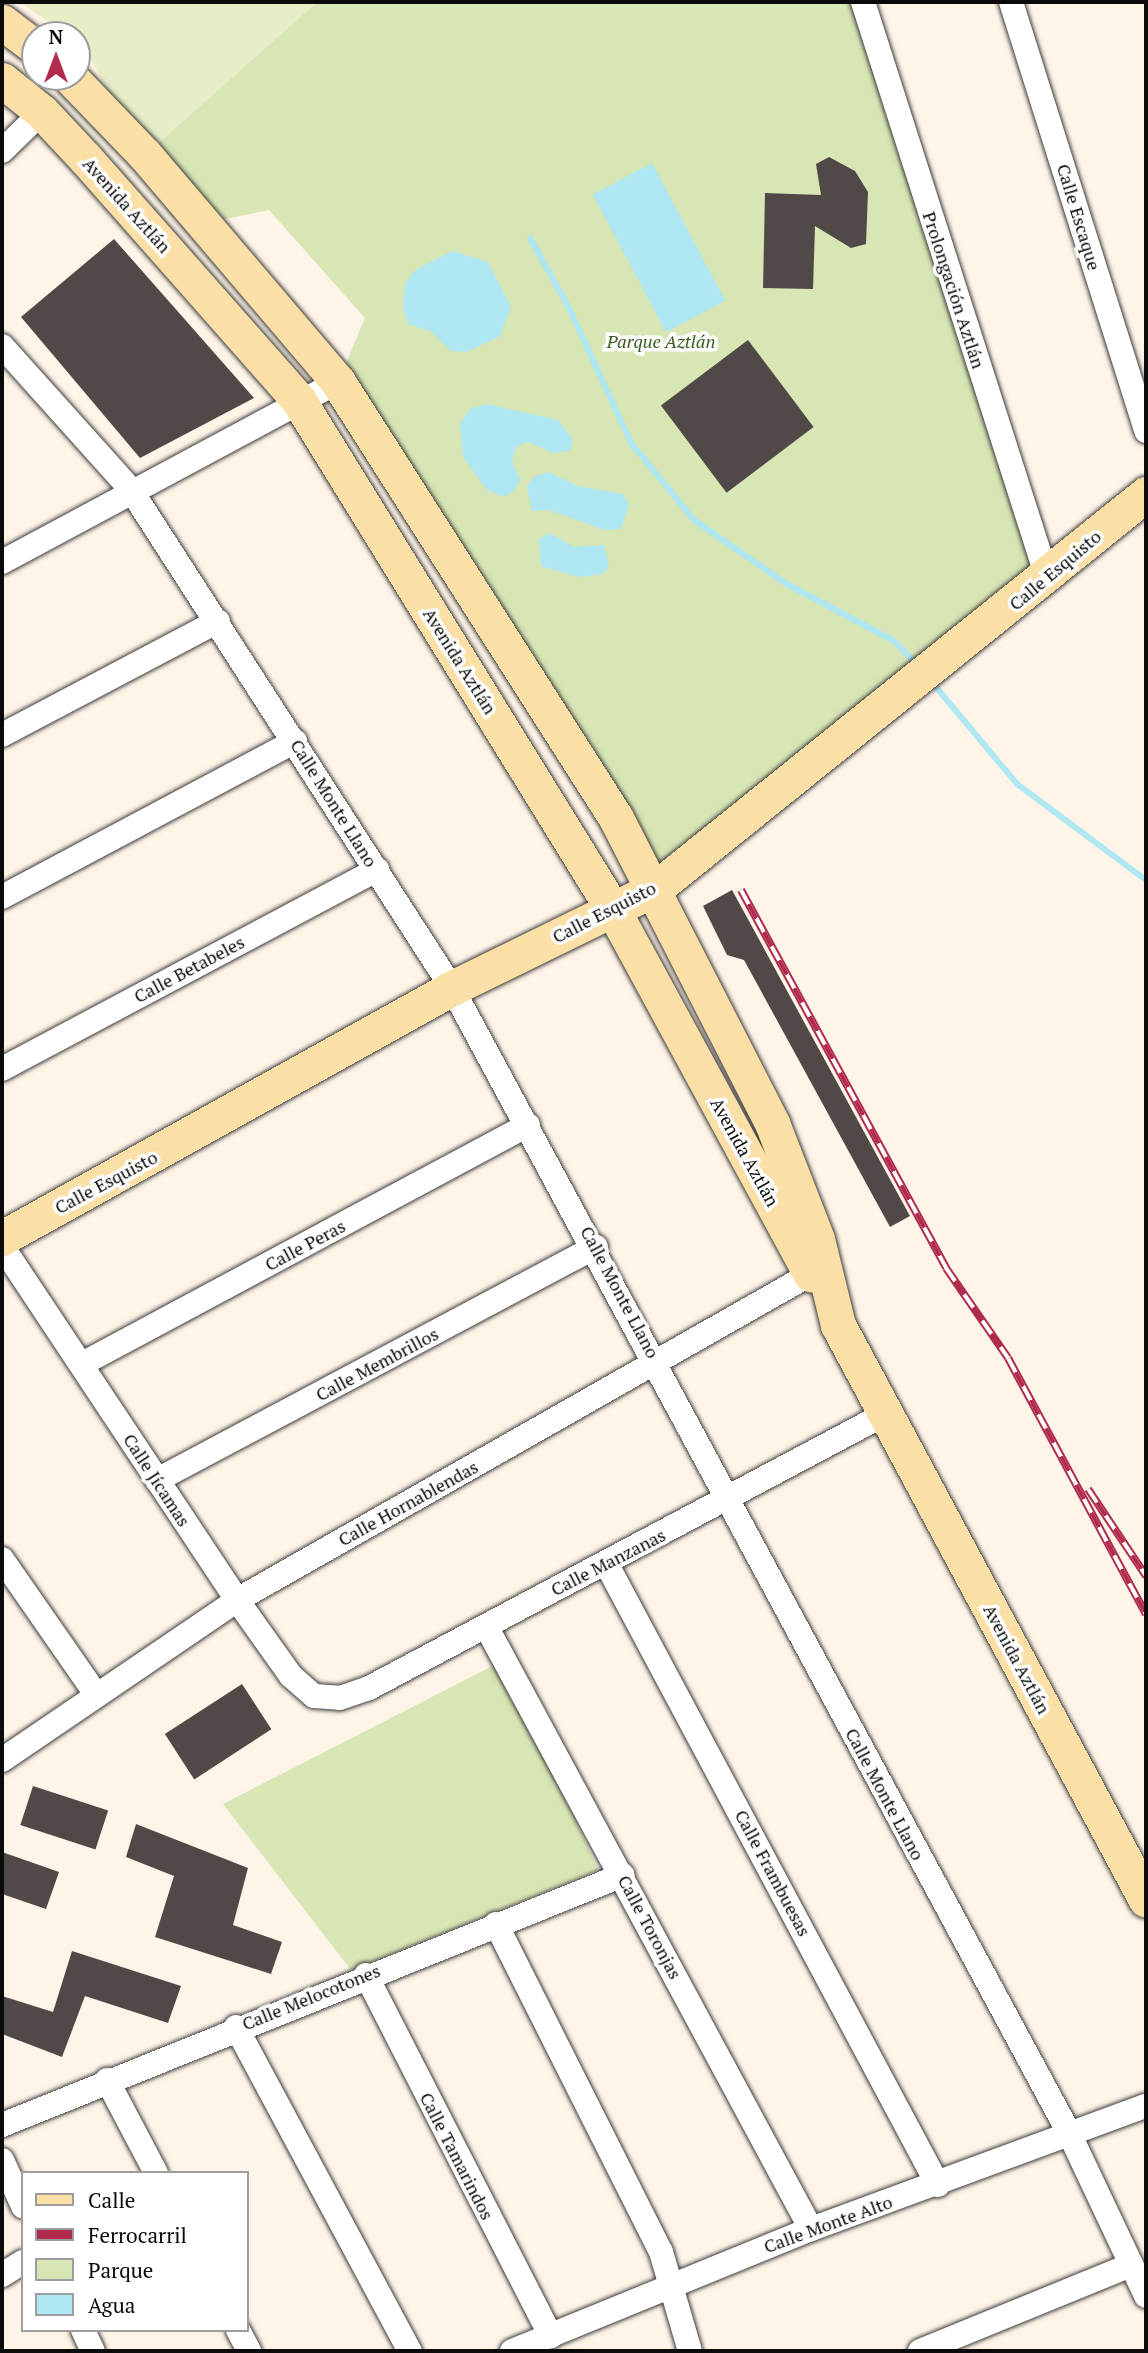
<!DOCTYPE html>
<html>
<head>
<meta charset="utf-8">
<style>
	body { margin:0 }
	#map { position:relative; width:1148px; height:2353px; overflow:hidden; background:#fef4e7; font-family:"PT Serif",serif }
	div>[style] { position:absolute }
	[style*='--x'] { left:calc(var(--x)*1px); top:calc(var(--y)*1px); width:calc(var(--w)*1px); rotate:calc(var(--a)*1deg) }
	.green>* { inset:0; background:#d8e5b4 }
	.pitch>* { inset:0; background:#e7edc6 }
	.water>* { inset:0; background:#afe7f2; transform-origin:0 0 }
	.stream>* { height:6px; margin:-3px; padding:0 3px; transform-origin:3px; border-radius:3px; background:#afe7f2 }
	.building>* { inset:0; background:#514947; transform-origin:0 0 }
	.roads { filter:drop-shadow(0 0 2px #3d3d3d) drop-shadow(0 0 2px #3d3d3d) }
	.street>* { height:24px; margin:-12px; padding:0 12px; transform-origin:12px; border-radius:12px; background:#fff }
	.secondary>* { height:35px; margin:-17.5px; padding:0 17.5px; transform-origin:17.5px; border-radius:17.5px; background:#fadfa6 }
	.rail>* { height:8px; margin-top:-4px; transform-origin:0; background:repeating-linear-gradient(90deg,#fff 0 16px,#b02b4e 0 32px); box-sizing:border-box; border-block:2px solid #b02b4e }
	span { translate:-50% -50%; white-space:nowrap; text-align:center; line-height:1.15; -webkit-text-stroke:7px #fff; paint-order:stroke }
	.street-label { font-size:18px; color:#0a0a0a }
	.park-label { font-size:18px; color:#395c1f; font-style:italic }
	.frame { position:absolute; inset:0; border:4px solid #0a0a0a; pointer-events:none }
	.legend { position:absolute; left:21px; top:2171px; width:228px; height:161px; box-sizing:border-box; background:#fff; border:2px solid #9d9d9d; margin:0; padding:9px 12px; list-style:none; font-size:21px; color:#0a0a0a }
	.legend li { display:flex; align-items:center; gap:14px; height:35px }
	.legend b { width:35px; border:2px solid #9d9d9d }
	.north { position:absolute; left:21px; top:21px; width:70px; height:70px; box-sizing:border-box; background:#fff; border:2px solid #9d9d9d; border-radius:50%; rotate:0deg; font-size:19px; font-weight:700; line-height:28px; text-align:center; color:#0a0a0a }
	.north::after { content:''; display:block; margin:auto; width:24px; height:32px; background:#b02b4e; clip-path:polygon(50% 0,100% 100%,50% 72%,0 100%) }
</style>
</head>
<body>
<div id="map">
	<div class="green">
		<i style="clip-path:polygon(317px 2px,864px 2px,1047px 577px,656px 888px,338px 382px,365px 318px,269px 210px,205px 223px,145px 155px)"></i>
		<i style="clip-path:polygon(504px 1660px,598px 1870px,351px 1970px,223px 1804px)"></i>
	</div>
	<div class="pitch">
		<i style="clip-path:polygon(20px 2px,317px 2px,145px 155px,77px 35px,67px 35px)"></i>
	</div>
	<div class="water">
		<i style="left:652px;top:163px;width:156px;height:67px;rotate:62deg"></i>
		<i style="clip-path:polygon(452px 251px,488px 262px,511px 307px,500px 336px,467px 352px,451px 351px,430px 331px,408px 324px,403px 308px,405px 284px,414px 271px)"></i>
		<i style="clip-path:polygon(487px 404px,558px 420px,573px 440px,570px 451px,553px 453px,528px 442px,516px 447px,512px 462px,520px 479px,515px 490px,504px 497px,487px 490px,463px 457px,460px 424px,470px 409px)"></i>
		<i style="clip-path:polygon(548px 472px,577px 486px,623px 494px,629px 505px,621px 529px,605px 530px,549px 510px,532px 511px,527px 486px,535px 476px)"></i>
		<i style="clip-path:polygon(549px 533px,574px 547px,604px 545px,609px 566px,603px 574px,578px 577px,541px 566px,539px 539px)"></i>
	</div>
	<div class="stream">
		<i style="--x:530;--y:238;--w:80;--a:60.9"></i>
		<i style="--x:569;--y:308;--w:149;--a:65.3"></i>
		<i style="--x:631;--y:443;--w:99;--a:50.7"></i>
		<i style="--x:694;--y:520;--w:111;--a:34.7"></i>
		<i style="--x:785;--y:583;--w:123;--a:28"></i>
		<i style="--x:894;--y:641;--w:33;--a:46"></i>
		<i style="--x:931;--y:681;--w:134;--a:50.1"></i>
		<i style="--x:1017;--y:784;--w:161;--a:36.7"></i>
	</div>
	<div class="building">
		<i style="clip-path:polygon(829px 157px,855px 171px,868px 192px,866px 244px,851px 248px,815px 226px,813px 289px,763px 288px,765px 193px,821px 195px,816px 164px)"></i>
		<i style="clip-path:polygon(114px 239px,254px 398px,140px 458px,21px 317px)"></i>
		<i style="left:748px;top:340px;width:109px;height:109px;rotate:53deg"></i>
		<i style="clip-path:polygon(732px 890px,910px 1216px,890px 1227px,744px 960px,727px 955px,703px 906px)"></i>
		<i style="left:242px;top:1684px;width:54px;height:92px;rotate:57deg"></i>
		<i style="left:33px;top:1786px;width:79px;height:41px;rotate:18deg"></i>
		<i style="clip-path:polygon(136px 1824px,248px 1868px,233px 1925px,282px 1942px,271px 1974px,155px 1937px,174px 1876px,126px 1857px)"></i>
		<i style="clip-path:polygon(2px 1852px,59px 1872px,46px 1909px,2px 1894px)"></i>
		<i style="clip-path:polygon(72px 1951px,181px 1986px,168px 2023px,85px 1996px,62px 2057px,2px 2034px,2px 1996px,53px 2012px)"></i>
	</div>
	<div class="roads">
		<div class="street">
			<i style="--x:863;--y:2;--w:604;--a:72.26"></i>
			<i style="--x:1011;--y:2;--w:450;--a:72.5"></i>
			<i style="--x:2;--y:151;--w:56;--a:-44.3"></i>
			<i style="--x:2;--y:346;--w:193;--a:48.1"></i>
			<i style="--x:131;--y:490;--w:592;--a:57.2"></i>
			<i style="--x:452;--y:988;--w:1303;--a:61.68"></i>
			<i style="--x:1070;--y:2135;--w:178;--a:64.7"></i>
			<i style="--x:2;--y:562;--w:381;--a:-28.2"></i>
			<i style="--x:2;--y:735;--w:244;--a:-27.8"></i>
			<i style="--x:2;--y:897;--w:332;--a:-28"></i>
			<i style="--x:2;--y:1069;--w:425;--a:-28"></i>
			<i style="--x:2;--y:1246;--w:425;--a:56.4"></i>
			<i style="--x:237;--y:1600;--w:93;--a:54.6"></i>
			<i style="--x:291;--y:1676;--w:30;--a:41"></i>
			<i style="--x:314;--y:1696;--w:26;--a:4"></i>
			<i style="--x:340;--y:1698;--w:31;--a:-19"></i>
			<i style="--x:369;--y:1688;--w:584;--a:-27.97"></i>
			<i style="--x:82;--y:1364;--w:506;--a:-28.19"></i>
			<i style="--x:157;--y:1480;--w:497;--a:-28"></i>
			<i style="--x:2;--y:1559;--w:165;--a:55.2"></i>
			<i style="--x:606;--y:1563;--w:705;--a:61.91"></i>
			<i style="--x:486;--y:1626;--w:685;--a:61.68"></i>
			<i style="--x:2;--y:1760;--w:284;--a:-34.2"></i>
			<i style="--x:237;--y:1600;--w:674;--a:-29.61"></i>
			<i style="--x:496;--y:1924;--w:367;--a:63.3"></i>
			<i style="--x:661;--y:2252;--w:103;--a:73.7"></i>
			<i style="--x:366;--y:1975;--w:406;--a:62.9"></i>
			<i style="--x:236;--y:2027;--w:368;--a:61.8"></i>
			<i style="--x:107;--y:2080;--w:105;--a:62.2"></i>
			<i style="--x:2;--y:2125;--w:669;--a:-21.93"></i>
			<i style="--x:2;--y:2160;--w:51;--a:65.5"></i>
			<i style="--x:2;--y:2275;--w:25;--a:-32"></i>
			<i style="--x:83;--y:2330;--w:23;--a:65"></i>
			<i style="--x:238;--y:2330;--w:24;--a:62"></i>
			<i style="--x:512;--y:2351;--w:323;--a:-22.2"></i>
			<i style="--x:811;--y:2229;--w:357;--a:-20.2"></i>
			<i style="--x:920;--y:2351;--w:228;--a:-22.2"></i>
		</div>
		<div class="secondary">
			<i style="--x:2;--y:22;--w:41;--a:37.1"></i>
			<i style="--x:70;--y:77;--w:108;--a:46.1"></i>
			<i style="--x:145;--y:155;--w:298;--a:49.6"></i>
			<i style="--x:338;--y:382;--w:517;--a:57.48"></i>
			<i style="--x:616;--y:818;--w:343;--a:62.9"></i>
			<i style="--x:772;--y:1123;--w:124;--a:68.8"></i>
			<i style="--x:817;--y:1239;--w:89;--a:76.3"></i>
			<i style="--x:838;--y:1325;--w:652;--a:61.82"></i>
			<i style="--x:2;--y:80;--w:51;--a:38.7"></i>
			<i style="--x:42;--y:112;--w:64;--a:46.9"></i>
			<i style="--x:86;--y:159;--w:322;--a:48.6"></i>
			<i style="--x:299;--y:401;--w:596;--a:58.31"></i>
			<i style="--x:612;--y:908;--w:417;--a:61.5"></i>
			<i style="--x:2;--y:1238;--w:515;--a:-29.05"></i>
			<i style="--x:452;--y:988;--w:227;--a:-26.1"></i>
			<i style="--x:656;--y:888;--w:629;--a:-38.8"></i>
		</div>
	</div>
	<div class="rail">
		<i style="--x:741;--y:890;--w:430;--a:61.5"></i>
		<i style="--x:946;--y:1268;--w:109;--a:55.4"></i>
		<i style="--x:1008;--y:1358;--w:291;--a:61.7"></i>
		<i style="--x:1088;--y:1489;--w:105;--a:56.3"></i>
	</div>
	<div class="street-label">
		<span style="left:127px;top:205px;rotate:48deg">Avenida Aztlán</span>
		<span style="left:1079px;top:217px;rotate:73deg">Calle Escaque</span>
		<span style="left:954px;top:290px;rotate:72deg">Prolongación Aztlán</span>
		<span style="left:1055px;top:570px;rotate:-40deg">Calle Esquisto</span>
		<span style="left:460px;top:661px;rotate:58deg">Avenida Aztlán</span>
		<span style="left:334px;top:803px;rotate:58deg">Calle Monte Llano</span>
		<span style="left:604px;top:912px;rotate:-27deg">Calle Esquisto</span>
		<span style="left:189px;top:969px;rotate:-28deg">Calle Betabeles</span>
		<span style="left:745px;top:1152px;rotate:61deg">Avenida Aztlán</span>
		<span style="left:106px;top:1182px;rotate:-28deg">Calle Esquisto</span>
		<span style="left:305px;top:1245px;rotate:-28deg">Calle Peras</span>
		<span style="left:620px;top:1292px;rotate:62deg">Calle Monte Llano</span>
		<span style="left:377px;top:1364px;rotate:-28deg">Calle Membrillos</span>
		<span style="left:157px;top:1480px;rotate:57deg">Calle Jícamas</span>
		<span style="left:408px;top:1503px;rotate:-29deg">Calle Hornablendas</span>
		<span style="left:608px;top:1562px;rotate:-27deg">Calle Manzanas</span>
		<span style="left:1017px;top:1659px;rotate:62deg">Avenida Aztlán</span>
		<span style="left:885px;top:1794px;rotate:62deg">Calle Monte Llano</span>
		<span style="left:773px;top:1873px;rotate:62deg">Calle Frambuesas</span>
		<span style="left:650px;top:1927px;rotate:62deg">Calle Toronjas</span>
		<span style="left:311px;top:1997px;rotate:-22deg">Calle Melocotones</span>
		<span style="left:457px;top:2156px;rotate:63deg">Calle Tamarindos</span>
		<span style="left:828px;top:2224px;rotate:-20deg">Calle Monte Alto</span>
	</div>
	<div class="park-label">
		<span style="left:661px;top:341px">Parque Aztlán</span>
	</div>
	<div class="frame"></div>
	<ul class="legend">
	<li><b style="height:9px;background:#fadfa6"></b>Calle</li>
	<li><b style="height:9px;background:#b02b4e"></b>Ferrocarril</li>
	<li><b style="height:19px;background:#d8e5b4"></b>Parque</li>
	<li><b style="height:19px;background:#afe7f2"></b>Agua</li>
	</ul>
	<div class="north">N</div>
</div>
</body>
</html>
